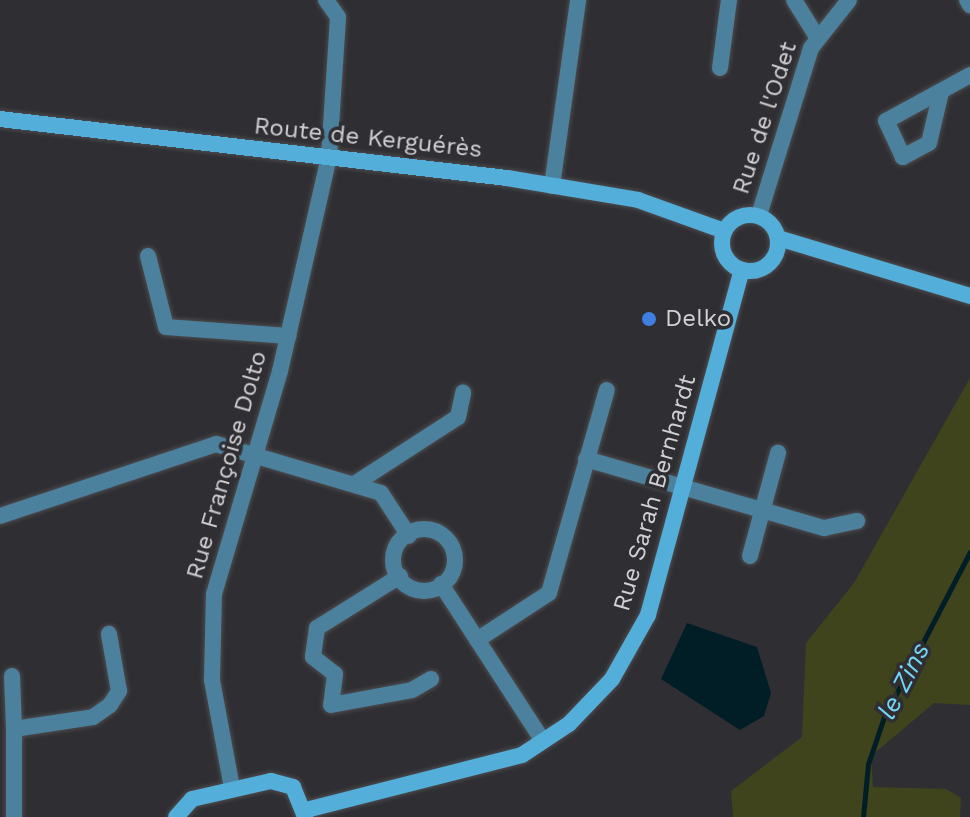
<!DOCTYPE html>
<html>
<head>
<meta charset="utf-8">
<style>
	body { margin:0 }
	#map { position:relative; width:970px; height:817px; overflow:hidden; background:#2f2f33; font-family:"Work Sans",sans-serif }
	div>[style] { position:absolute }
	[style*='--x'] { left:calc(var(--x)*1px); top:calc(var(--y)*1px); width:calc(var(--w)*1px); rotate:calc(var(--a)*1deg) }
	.green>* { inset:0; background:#3f441d }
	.water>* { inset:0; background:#011e27 }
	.stream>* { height:5px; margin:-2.5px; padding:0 2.5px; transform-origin:2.5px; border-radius:2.5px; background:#011e27 }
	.roads { filter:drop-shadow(0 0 2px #4c4c50) drop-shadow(0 0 2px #4c4c50) }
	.street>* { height:16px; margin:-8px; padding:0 8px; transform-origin:8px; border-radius:8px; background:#4b819c }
	.street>.ring { margin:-8px; padding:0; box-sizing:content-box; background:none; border:16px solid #4b819c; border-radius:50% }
	.secondary>* { height:16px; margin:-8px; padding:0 8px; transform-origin:8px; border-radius:8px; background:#54aeda }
	.secondary>.ring { margin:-8px; padding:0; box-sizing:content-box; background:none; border:16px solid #54aeda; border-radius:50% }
	.dots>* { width:22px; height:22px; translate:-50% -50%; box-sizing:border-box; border:4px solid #2f2f33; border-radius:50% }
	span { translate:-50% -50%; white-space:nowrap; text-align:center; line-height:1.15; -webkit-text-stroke:7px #2f2f33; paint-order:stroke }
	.street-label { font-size:24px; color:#d2d2d5 }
	.poi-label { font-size:24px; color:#d2d2d5 }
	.left { translate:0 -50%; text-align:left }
	.water-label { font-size:26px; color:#74d5f5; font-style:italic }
</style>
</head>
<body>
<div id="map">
	<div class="green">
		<i style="clip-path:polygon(970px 378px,970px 705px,934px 703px,871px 756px,873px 787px,946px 789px,961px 798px,960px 817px,733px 817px,731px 791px,802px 737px,806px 643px,854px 583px)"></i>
	</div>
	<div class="water">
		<i style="clip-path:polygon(687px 623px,757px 647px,771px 693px,764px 716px,740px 730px,661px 679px)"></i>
	</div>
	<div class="stream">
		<i style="--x:863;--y:817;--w:53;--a:-84.6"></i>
		<i style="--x:868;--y:764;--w:50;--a:-71.2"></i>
		<i style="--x:884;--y:717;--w:186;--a:-62.5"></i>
	</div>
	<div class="roads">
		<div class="street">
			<i style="--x:794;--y:0;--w:44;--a:58.1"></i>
			<i style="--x:967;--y:0;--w:6;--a:59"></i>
			<i style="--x:720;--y:68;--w:69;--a:-82.5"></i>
			<i style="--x:941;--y:92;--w:52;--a:103.2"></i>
			<i style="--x:929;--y:143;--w:30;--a:152"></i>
			<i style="--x:903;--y:157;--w:40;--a:-115"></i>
			<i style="--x:886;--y:121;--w:96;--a:-28.7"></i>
			<i style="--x:552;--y:186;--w:188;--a:-82"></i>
			<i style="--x:759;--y:215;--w:175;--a:-72.7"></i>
			<i style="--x:811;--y:48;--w:61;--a:-51.6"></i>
			<i style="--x:148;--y:256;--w:73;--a:75.8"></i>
			<i style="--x:166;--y:327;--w:123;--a:4.2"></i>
			<i style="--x:586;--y:459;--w:248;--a:16.2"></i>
			<i style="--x:824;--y:528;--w:34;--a:-12"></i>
			<i style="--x:356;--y:483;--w:121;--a:-32.9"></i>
			<i style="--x:458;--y:417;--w:25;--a:-78"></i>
			<i style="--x:0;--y:516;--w:228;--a:-18.4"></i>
			<i style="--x:216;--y:444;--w:172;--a:16.5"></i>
			<i style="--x:381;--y:493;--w:51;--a:56.9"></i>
			<i class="ring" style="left:393px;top:529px;width:46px;height:46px"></i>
			<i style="--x:750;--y:556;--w:107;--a:-74.8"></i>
			<i style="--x:400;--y:576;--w:98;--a:147.9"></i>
			<i style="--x:317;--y:628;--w:29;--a:98"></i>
			<i style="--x:313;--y:657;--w:28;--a:38"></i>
			<i style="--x:335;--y:674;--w:31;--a:97"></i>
			<i style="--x:331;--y:705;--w:82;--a:-10.5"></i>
			<i style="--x:412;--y:690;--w:22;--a:-30"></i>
			<i style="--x:441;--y:584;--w:187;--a:57"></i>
			<i style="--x:477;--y:640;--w:86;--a:-33.1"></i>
			<i style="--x:549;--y:593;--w:211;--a:-74.1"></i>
			<i style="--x:12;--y:676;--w:53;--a:87.8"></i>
			<i style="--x:232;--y:788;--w:110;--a:-100.5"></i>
			<i style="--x:212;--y:680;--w:86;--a:-88.7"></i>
			<i style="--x:214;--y:594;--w:233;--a:-73.5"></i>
			<i style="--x:280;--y:371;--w:220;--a:-77.1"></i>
			<i style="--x:329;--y:157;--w:140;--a:-86.3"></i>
			<i style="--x:338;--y:17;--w:21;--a:-125"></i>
			<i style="--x:14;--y:817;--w:88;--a:-90"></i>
			<i style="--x:14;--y:729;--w:80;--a:-8.6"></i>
			<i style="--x:93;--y:717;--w:21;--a:-35"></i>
			<i style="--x:110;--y:705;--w:17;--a:-57"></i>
			<i style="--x:119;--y:691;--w:58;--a:-100"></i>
		</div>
		<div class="secondary">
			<i style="--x:0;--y:119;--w:510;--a:6.64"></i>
			<i style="--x:507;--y:178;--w:133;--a:9.5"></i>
			<i style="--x:638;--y:200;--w:91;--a:19.8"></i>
			<i class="ring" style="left:722px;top:215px;width:40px;height:40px"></i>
			<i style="--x:778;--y:238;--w:201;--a:16.8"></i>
			<i style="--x:306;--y:810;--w:223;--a:-14.3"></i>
			<i style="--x:522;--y:755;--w:56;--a:-33.4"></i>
			<i style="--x:569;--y:724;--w:62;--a:-46.3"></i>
			<i style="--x:612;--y:679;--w:73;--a:-60.6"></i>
			<i style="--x:648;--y:615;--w:358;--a:-74.8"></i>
			<i style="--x:176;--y:817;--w:24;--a:-48"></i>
			<i style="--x:192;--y:799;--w:81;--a:-12.8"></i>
			<i style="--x:271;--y:781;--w:23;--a:15"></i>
			<i style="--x:293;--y:787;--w:32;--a:68"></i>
		</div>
	</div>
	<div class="dots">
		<i style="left:649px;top:319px;background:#3f7fe0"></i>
	</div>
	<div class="street-label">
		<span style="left:765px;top:118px;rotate:-72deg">Rue de l'Odet</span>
		<span style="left:368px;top:138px;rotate:6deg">Route de Kerguérès</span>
		<span style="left:227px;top:465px;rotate:-74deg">Rue Françoise Dolto</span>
		<span style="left:655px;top:493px;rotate:-74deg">Rue Sarah Bernhardt</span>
	</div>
	<div class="poi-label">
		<span class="left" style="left:665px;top:319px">Delko</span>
	</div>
	<div class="water-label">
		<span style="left:904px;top:681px;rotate:-63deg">le Zins</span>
	</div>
</div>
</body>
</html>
